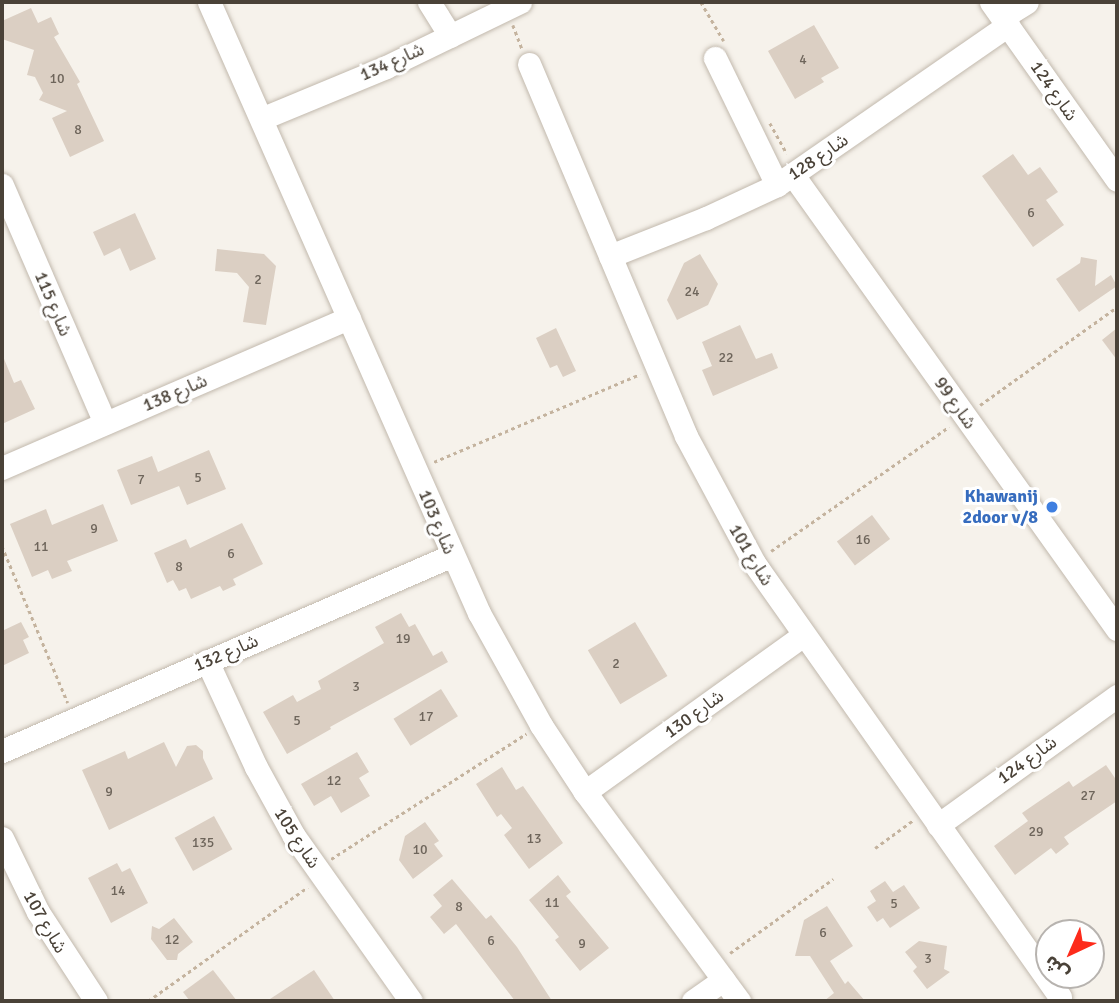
<!DOCTYPE html>
<html>
<head>
<meta charset="utf-8">
<style>
	body { margin:0 }
	#map { position:relative; width:1119px; height:1003px; overflow:hidden; background:#f6f2eb; font-family:Signika,"Noto Sans Arabic",sans-serif }
	div>[style] { position:absolute }
	[style*='--x'] { left:calc(var(--x)*1px); top:calc(var(--y)*1px); width:calc(var(--w)*1px); rotate:calc(var(--a)*1deg) }
	.building>* { inset:0; background:#dbcfc3; transform-origin:0 0 }
	.path>* { height:2.5px; margin-top:-1.25px; transform-origin:0; background:repeating-linear-gradient(90deg,#c4b39e 0 3.5px,transparent 0 7px) }
	.roads { filter:drop-shadow(0 0 2px #c2b9ad) drop-shadow(0 0 2px #c2b9ad) }
	.minor>* { height:23px; margin:-11.5px; padding:0 11.5px; transform-origin:11.5px; border-radius:11.5px; background:#fff }
	.dots>* { width:19px; height:19px; translate:-50% -50%; box-sizing:border-box; border:4px solid #fff; border-radius:50% }
	span { translate:-50% -50%; white-space:nowrap; text-align:center; line-height:1.15; -webkit-text-stroke:6px #fff; paint-order:stroke }
	.number-label { font-size:14px; color:#6e655b }
	.number-label span { -webkit-text-stroke-width:0 }
	.street-label { font-size:18px; color:#4a4238 }
	.shop-label { font-size:18px; color:#366cbe; font-weight:700 }
	.right { translate:-100% -50%; text-align:right }
	.frame { position:absolute; inset:0; border:4px solid #4a4238; pointer-events:none }
	.north { position:absolute; left:1035px; top:919px; width:70px; height:70px; box-sizing:border-box; background:#fff; border:2px solid #b7b3af; border-radius:50%; rotate:224deg; font-size:19px; font-weight:700; line-height:28px; text-align:center; color:#4a4238 }
	.north::after { content:''; display:block; margin:auto; width:24px; height:32px; background:#fd2b1b; clip-path:polygon(50% 0,100% 100%,50% 72%,0 100%) }
</style>
</head>
<body>
<div id="map">
	<div class="building">
		<i style="clip-path:polygon(31px 8px,38px 23px,51px 17px,59px 34px,54px 37px,80px 82px,77px 84px,104px 141px,70px 157px,52px 118px,67px 111px,39px 100px,43px 93px,35px 77px,27px 75px,34px 50px,2px 39px,2px 21px)"></i>
		<i style="clip-path:polygon(814px 25px,839px 68px,821px 78px,824px 82px,795px 99px,768px 51px)"></i>
		<i style="clip-path:polygon(1013px 154px,1028px 175px,1040px 167px,1058px 192px,1046px 200px,1064px 225px,1033px 247px,982px 176px)"></i>
		<i style="clip-path:polygon(135px 213px,156px 259px,130px 271px,120px 248px,104px 256px,93px 232px)"></i>
		<i style="clip-path:polygon(217px 249px,264px 254px,276px 266px,266px 325px,243px 322px,249px 287px,237px 273px,215px 271px)"></i>
		<i style="clip-path:polygon(700px 254px,718px 284px,708px 305px,677px 320px,667px 300px,684px 263px)"></i>
		<i style="clip-path:polygon(1081px 257px,1097px 260px,1095px 286px,1111px 275px,1117px 286px,1079px 312px,1056px 279px,1080px 263px)"></i>
		<i style="clip-path:polygon(740px 325px,756px 359px,772px 353px,778px 368px,713px 396px,702px 370px,712px 366px,702px 342px)"></i>
		<i style="clip-path:polygon(556px 328px,576px 371px,563px 377px,557px 365px,550px 368px,536px 338px)"></i>
		<i style="clip-path:polygon(1117px 328px,1117px 360px,1102px 340px)"></i>
		<i style="clip-path:polygon(2px 354px,14px 383px,21px 380px,35px 409px,2px 424px)"></i>
		<i style="clip-path:polygon(209px 450px,226px 489px,187px 505px,179px 486px,131px 505px,117px 470px,152px 456px,158px 472px)"></i>
		<i style="clip-path:polygon(103px 504px,118px 541px,67px 561px,72px 571px,52px 579px,48px 570px,32px 577px,10px 524px,46px 509px,52px 525px)"></i>
		<i style="left:872px;top:515px;width:30px;height:44px;rotate:53deg"></i>
		<i style="clip-path:polygon(242px 523px,263px 564px,233px 579px,236px 585px,223px 591px,220px 586px,191px 599px,186px 588px,179px 591px,173px 580px,167px 583px,154px 553px,186px 539px,190px 548px)"></i>
		<i style="clip-path:polygon(401px 613px,409px 627px,415px 624px,433px 656px,442px 651px,448px 662px,330px 727px,331px 729px,287px 754px,263px 712px,293px 695px,297px 702px,321px 689px,318px 681px,384px 643px,375px 627px)"></i>
		<i style="clip-path:polygon(21px 622px,29px 637px,23px 640px,29px 653px,2px 666px,2px 631px)"></i>
		<i style="left:635px;top:622px;width:63px;height:55px;rotate:59deg"></i>
		<i style="left:441px;top:689px;width:32px;height:56px;rotate:58deg"></i>
		<i style="clip-path:polygon(164px 742px,176px 767px,187px 746px,196px 745px,203px 751px,203px 758px,213px 779px,109px 830px,82px 770px,125px 751px,128px 759px)"></i>
		<i style="clip-path:polygon(357px 752px,369px 772px,359px 778px,370px 796px,341px 813px,331px 796px,314px 806px,301px 784px)"></i>
		<i style="clip-path:polygon(1106px 765px,1117px 781px,1117px 801px,1064px 837px,1069px 844px,1056px 854px,1051px 848px,1015px 875px,994px 846px,1028px 821px,1022px 813px,1038px 802px,1069px 781px,1073px 787px)"></i>
		<i style="clip-path:polygon(502px 767px,516px 790px,523px 786px,563px 843px,529px 869px,504px 835px,512px 828px,501px 814px,497px 817px,476px 784px)"></i>
		<i style="left:214px;top:816px;width:38px;height:45px;rotate:61deg"></i>
		<i style="clip-path:polygon(425px 822px,439px 841px,434px 844px,443px 856px,413px 879px,399px 860px,405px 836px)"></i>
		<i style="clip-path:polygon(117px 863px,122px 872px,130px 868px,148px 903px,111px 923px,88px 878px)"></i>
		<i style="clip-path:polygon(558px 875px,571px 892px,566px 896px,609px 948px,580px 971px,555px 940px,559px 937px,529px 900px)"></i>
		<i style="clip-path:polygon(452px 879px,486px 919px,491px 915px,517px 947px,552px 1001px,515px 1001px,456px 924px,444px 934px,430px 917px,442px 906px,433px 895px)"></i>
		<i style="clip-path:polygon(885px 881px,893px 892px,904px 885px,920px 908px,890px 928px,883px 918px,877px 922px,867px 907px,876px 901px,870px 891px)"></i>
		<i style="clip-path:polygon(827px 906px,853px 946px,830px 961px,845px 984px,848px 981px,865px 1001px,824px 1001px,834px 993px,810px 956px,795px 956px,804px 920px)"></i>
		<i style="clip-path:polygon(174px 918px,193px 942px,178px 954px,177px 960px,167px 960px,151px 939px,152px 926px,159px 929px)"></i>
		<i style="clip-path:polygon(919px 941px,947px 946px,944px 969px,950px 972px,927px 989px,913px 971px,917px 967px,905px 952px)"></i>
		<i style="clip-path:polygon(213px 970px,237px 1001px,189px 1000px,183px 992px)"></i>
		<i style="clip-path:polygon(314px 970px,335px 1001px,267px 1001px)"></i>
	</div>
	<div class="path">
		<i style="--x:701;--y:2;--w:45;--a:59.5"></i>
		<i style="--x:513;--y:25;--w:25;--a:69"></i>
		<i style="--x:770;--y:123;--w:35;--a:61"></i>
		<i style="--x:980;--y:405;--w:168;--a:-35.6"></i>
		<i style="--x:434;--y:462;--w:224;--a:-23.1"></i>
		<i style="--x:2;--y:546;--w:170;--a:67.2"></i>
		<i style="--x:771;--y:551;--w:217;--a:-34.9"></i>
		<i style="--x:875;--y:848;--w:46;--a:-36.1"></i>
		<i style="--x:331;--y:859;--w:232;--a:-32.7"></i>
		<i style="--x:730;--y:953;--w:127;--a:-35.7"></i>
		<i style="--x:148;--y:1001;--w:196;--a:-35.5"></i>
	</div>
	<div class="roads">
		<div class="minor">
			<i style="--x:209;--y:2;--w:668;--a:66.16"></i>
			<i style="--x:479;--y:613;--w:128;--a:61"></i>
			<i style="--x:541;--y:725;--w:80;--a:56.7"></i>
			<i style="--x:585;--y:792;--w:260;--a:53.6"></i>
			<i style="--x:429;--y:2;--w:40;--a:58"></i>
			<i style="--x:991;--y:2;--w:218;--a:54.7"></i>
			<i style="--x:1003;--y:17;--w:28;--a:-32"></i>
			<i style="--x:715;--y:58;--w:141;--a:64"></i>
			<i style="--x:529;--y:64;--w:404;--a:67.1"></i>
			<i style="--x:686;--y:436;--w:144;--a:61.8"></i>
			<i style="--x:754;--y:563;--w:531;--a:54.81"></i>
			<i style="--x:263;--y:118;--w:133;--a:-22.5"></i>
			<i style="--x:386;--y:67;--w:149;--a:-25.9"></i>
			<i style="--x:793;--y:175;--w:558;--a:54.49"></i>
			<i style="--x:2;--y:185;--w:259;--a:66.6"></i>
			<i style="--x:610;--y:256;--w:103;--a:-21.6"></i>
			<i style="--x:706;--y:218;--w:78;--a:-24.9"></i>
			<i style="--x:777;--y:185;--w:281;--a:-34.7"></i>
			<i style="--x:2;--y:468;--w:378;--a:-23.4"></i>
			<i style="--x:207;--y:661;--w:117;--a:65.2"></i>
			<i style="--x:256;--y:767;--w:79;--a:61.2"></i>
			<i style="--x:294;--y:836;--w:202;--a:54.7"></i>
			<i style="--x:2;--y:751;--w:490;--a:-23.5"></i>
			<i style="--x:585;--y:792;--w:267;--a:-35.7"></i>
			<i style="--x:938;--y:825;--w:221;--a:-35.8"></i>
			<i style="--x:2;--y:838;--w:82;--a:64.1"></i>
			<i style="--x:38;--y:912;--w:106;--a:56.9"></i>
			<i style="--x:693;--y:1001;--w:37;--a:-35"></i>
		</div>
	</div>
	<div class="dots">
		<i style="left:1052px;top:507px;background:#3f7fe0"></i>
	</div>
	<div class="number-label">
		<span style="left:803px;top:60px">4</span>
		<span style="left:57px;top:79px">10</span>
		<span style="left:78px;top:130px">8</span>
		<span style="left:1031px;top:213px">6</span>
		<span style="left:258px;top:280px">2</span>
		<span style="left:692px;top:292px">24</span>
		<span style="left:726px;top:358px">22</span>
		<span style="left:198px;top:478px">5</span>
		<span style="left:141px;top:480px">7</span>
		<span style="left:94px;top:529px">9</span>
		<span style="left:863px;top:540px">16</span>
		<span style="left:41px;top:547px">11</span>
		<span style="left:231px;top:554px">6</span>
		<span style="left:179px;top:567px">8</span>
		<span style="left:403px;top:639px">19</span>
		<span style="left:616px;top:664px">2</span>
		<span style="left:356px;top:687px">3</span>
		<span style="left:426px;top:717px">17</span>
		<span style="left:297px;top:721px">5</span>
		<span style="left:334px;top:781px">12</span>
		<span style="left:109px;top:792px">9</span>
		<span style="left:1088px;top:796px">27</span>
		<span style="left:1036px;top:832px">29</span>
		<span style="left:534px;top:839px">13</span>
		<span style="left:203px;top:843px">135</span>
		<span style="left:420px;top:850px">10</span>
		<span style="left:118px;top:891px">14</span>
		<span style="left:552px;top:903px">11</span>
		<span style="left:894px;top:904px">5</span>
		<span style="left:459px;top:907px">8</span>
		<span style="left:823px;top:933px">6</span>
		<span style="left:172px;top:940px">12</span>
		<span style="left:491px;top:941px">6</span>
		<span style="left:582px;top:944px">9</span>
		<span style="left:928px;top:959px">3</span>
	</div>
	<div class="street-label">
		<span style="left:392px;top:62px;rotate:-24deg">شارع 134</span>
		<span style="left:1054px;top:91px;rotate:55deg">شارع 124</span>
		<span style="left:818px;top:157px;rotate:-34deg">شارع 128</span>
		<span style="left:53px;top:304px;rotate:67deg">شارع 115</span>
		<span style="left:175px;top:393px;rotate:-23deg">شارع 138</span>
		<span style="left:955px;top:403px;rotate:55deg">شارع 99</span>
		<span style="left:437px;top:522px;rotate:67deg">شارع 103</span>
		<span style="left:751px;top:555px;rotate:59deg">شارع 101</span>
		<span style="left:226px;top:653px;rotate:-23deg">شارع 132</span>
		<span style="left:694px;top:714px;rotate:-36deg">شارع 130</span>
		<span style="left:1027px;top:760px;rotate:-36deg">شارع 124</span>
		<span style="left:297px;top:838px;rotate:57deg">شارع 105</span>
		<span style="left:45px;top:922px;rotate:60deg">شارع 107</span>
	</div>
	<div class="shop-label">
		<span class="right" style="left:1038px;top:507px">Khawanij<br>2door v/8</span>
	</div>
	<div class="frame"></div>
	<div class="north">ش</div>
</div>
</body>
</html>
